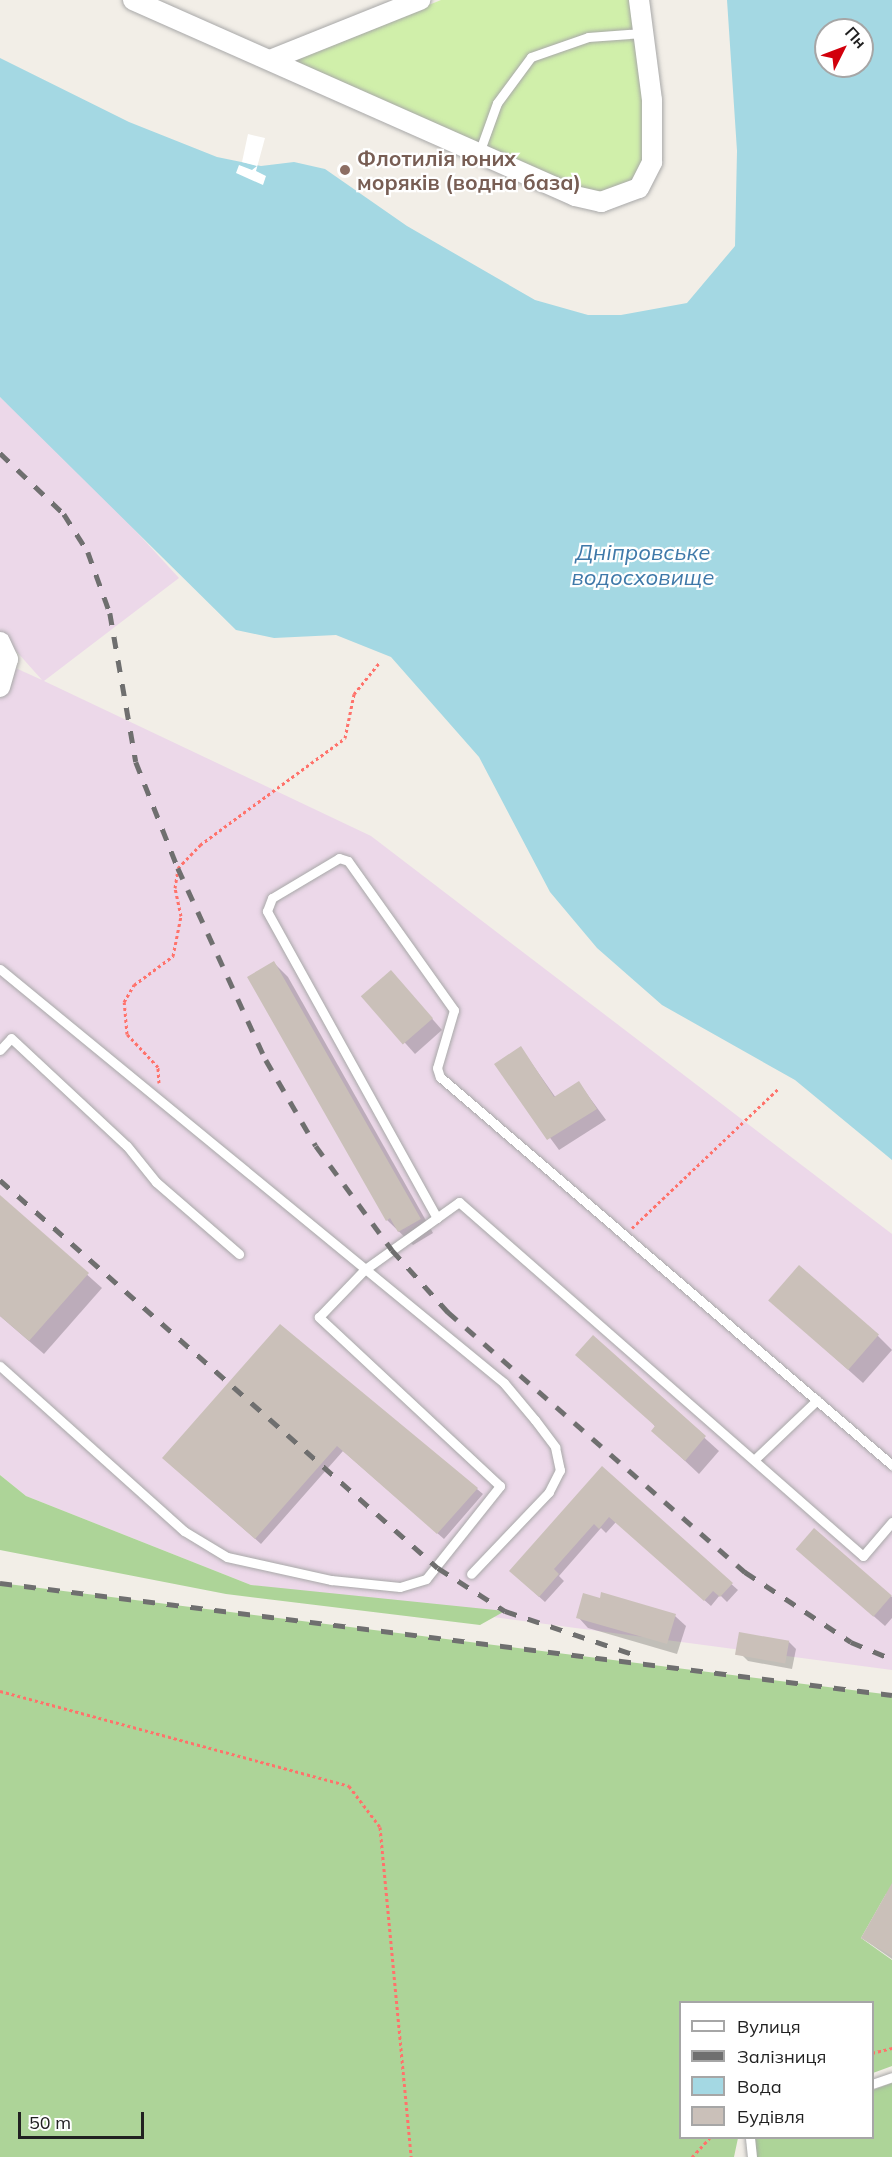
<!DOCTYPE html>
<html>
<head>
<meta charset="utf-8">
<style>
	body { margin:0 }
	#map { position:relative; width:892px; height:2157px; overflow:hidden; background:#f2eee7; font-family:Mulish,sans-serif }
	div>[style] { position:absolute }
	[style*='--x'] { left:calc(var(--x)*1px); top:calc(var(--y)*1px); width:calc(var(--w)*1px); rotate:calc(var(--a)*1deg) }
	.industrial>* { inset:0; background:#ecd8e9 }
	.grass>* { inset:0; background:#d0efaa }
	.forest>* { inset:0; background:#add498 }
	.water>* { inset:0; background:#a4d8e3 }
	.pier>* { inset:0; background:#fff }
	.shadow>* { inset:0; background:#0003 }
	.building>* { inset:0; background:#cac0b9; transform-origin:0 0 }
	.path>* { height:3px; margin-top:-1.5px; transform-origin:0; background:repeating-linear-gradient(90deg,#ff726b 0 3px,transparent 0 6px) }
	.roads { filter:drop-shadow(0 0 2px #a8a8a8) drop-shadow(0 0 2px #a8a8a8) }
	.service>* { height:9px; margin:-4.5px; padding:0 4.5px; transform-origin:4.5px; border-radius:4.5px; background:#fff }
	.minor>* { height:20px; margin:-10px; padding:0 10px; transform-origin:10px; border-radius:10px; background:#fff }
	.rail>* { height:4.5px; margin-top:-2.25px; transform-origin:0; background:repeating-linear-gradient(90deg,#6f6f6f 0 12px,transparent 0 24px) }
	.dots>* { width:16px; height:16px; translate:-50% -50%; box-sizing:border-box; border:3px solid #fff; border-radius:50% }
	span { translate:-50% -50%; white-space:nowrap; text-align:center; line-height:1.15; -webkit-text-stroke:4.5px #fff; paint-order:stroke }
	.education-label { font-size:21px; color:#785e54; font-weight:700 }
	.left { translate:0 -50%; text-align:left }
	.water-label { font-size:22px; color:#3f79a9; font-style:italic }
	.legend { position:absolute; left:679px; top:2001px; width:195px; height:138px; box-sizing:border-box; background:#fff; border:2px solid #a6a6a6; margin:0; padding:8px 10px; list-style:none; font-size:18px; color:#212121 }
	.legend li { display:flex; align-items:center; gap:12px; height:30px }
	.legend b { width:30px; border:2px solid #a6a6a6 }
	.north { position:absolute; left:814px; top:18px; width:60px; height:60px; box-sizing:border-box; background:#fff; border:2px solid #a6a6a6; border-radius:50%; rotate:48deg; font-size:16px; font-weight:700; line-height:24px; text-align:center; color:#212121 }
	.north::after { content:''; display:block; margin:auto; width:21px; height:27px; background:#d2000c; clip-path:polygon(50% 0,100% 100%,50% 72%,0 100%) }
	.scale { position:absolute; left:18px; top:2112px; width:126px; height:27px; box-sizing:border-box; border:3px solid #212121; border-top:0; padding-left:8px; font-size:18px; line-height:21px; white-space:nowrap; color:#212121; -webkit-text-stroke:4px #fff; paint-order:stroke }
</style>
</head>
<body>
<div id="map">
	<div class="industrial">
		<i style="clip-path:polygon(0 397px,88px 479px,179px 578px,44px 681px,371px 836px,892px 1234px,892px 1670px,251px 1585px,26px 1496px,0 1475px,0 661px,42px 680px,0 633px)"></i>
	</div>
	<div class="grass">
		<i style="clip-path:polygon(441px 0,634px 0,645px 102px,645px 162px,635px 184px,601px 195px,577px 189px,289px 62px)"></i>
	</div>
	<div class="forest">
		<i style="clip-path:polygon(0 1475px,26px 1496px,251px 1585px,505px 1611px,480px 1625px,226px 1594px,0 1550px)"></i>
		<i style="clip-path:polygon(0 1583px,892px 1695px,892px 1897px,886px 1894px,861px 1938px,892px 1960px,892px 2066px,873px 2073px,872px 2002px,680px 2002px,680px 2138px,738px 2138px,734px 2157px,0 2157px)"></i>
		<i style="clip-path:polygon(892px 2083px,892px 2157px,757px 2157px,755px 2138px,872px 2138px,873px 2090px)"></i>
	</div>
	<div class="water">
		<i style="clip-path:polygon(evenodd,727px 0,892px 0,892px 1160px,795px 1080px,662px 1005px,597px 948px,550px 892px,479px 757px,391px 657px,336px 635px,274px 638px,236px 630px,0 397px,0 58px,129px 122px,217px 157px,261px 166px,294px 162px,325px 169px,407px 226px,535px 300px,588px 315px,621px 315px,687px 303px,735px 246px,737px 151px,727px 0,826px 30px,862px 30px,862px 66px,826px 66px,826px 30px)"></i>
	</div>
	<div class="pier">
		<i style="clip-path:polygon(248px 134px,265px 138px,256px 171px,266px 176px,263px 185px,236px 173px,239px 165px,252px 170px,257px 166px,242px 162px)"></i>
	</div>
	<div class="shadow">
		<i style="clip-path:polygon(274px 963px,288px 977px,433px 1233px,413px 1245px,387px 1220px)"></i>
		<i style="clip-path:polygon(401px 983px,442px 1030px,415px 1054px,363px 996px)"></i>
		<i style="clip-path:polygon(521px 1048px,556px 1098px,579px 1083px,606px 1120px,559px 1150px,496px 1064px)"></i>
		<i style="clip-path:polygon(0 1197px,102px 1288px,44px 1354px,0 1316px)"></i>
		<i style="clip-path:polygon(770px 1300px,878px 1336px,892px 1350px,863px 1383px)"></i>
		<i style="clip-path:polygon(280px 1326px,483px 1494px,444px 1539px,343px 1451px,261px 1544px,170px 1464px)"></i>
		<i style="clip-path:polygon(593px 1337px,719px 1451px,699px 1474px,667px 1444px)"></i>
		<i style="clip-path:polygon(602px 1468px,738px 1590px,727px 1602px,720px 1595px,711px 1606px,616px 1522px,606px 1533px,601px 1528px,559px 1576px,564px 1581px,545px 1602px,517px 1577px)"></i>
		<i style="clip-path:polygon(815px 1530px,892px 1597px,892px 1618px,885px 1626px,808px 1559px)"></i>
		<i style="clip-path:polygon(675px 1616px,686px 1626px,677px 1654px,588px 1628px,578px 1617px)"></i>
		<i style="clip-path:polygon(789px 1642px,796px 1649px,792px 1669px,748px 1661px,741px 1654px)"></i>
		<i style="clip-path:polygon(892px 1899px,892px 1959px,862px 1938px)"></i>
	</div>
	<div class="building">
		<i style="clip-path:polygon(274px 961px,421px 1219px,398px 1232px,390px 1218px,386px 1221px,247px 977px)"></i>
		<i style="left:391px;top:970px;width:64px;height:40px;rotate:49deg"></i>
		<i style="clip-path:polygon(521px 1046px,554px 1097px,579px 1081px,597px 1109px,547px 1140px,494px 1064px)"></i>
		<i style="clip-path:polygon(0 1195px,89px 1273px,29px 1341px,0 1316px)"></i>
		<i style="left:799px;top:1265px;width:106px;height:47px;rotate:41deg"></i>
		<i style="clip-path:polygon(280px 1324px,478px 1488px,437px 1534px,337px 1446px,255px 1539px,162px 1458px)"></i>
		<i style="clip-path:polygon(593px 1335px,706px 1436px,685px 1461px,651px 1431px,655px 1426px,575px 1355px)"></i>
		<i style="clip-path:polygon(602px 1466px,733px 1583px,720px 1597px,713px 1591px,704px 1601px,609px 1517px,599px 1529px,594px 1524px,554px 1569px,559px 1574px,539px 1597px,509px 1571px)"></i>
		<i style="left:814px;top:1528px;width:103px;height:28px;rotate:41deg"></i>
		<i style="clip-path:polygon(601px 1592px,676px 1614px,667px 1644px,576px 1618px,583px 1593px,600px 1598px)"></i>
		<i style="left:739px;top:1632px;width:51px;height:23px;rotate:10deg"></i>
		<i style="clip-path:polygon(892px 1883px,892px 1956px,861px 1938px)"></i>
	</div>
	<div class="path">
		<i style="--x:159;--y:1083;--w:16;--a:-94"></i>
		<i style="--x:158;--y:1067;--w:45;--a:-133.2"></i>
		<i style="--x:127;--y:1034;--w:32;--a:-95"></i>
		<i style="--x:124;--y:1002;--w:20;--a:-60"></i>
		<i style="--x:134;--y:985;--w:49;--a:-36.6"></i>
		<i style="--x:173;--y:956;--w:41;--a:-78.7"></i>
		<i style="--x:181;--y:916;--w:29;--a:-102"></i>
		<i style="--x:175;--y:888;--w:20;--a:-81"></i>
		<i style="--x:178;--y:868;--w:32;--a:-46"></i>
		<i style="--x:200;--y:845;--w:180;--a:-36.4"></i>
		<i style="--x:345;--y:738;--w:45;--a:-78.4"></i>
		<i style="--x:354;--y:694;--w:40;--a:-51"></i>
		<i style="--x:632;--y:1228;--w:203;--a:-43.6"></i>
		<i style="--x:0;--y:1691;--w:362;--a:15.2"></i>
		<i style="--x:349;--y:1786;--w:51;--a:52.9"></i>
		<i style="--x:380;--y:1827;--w:331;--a:84.6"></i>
		<i style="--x:872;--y:2053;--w:21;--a:-14"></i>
		<i style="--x:692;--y:2157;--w:26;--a:-47"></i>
	</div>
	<div class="roads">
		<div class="service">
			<i style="--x:479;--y:153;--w:53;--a:-70.2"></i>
			<i style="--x:497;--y:103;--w:57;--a:-53.5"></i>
			<i style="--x:531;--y:57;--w:60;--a:-19.3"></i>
			<i style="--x:588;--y:37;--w:55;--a:-4.2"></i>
			<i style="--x:0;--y:969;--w:652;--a:39.4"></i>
			<i style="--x:504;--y:1383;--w:48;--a:50"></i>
			<i style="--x:535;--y:1420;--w:34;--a:53"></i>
			<i style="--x:555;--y:1447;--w:24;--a:78"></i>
			<i style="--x:560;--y:1470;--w:25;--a:117"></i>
			<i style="--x:549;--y:1492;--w:113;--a:133.6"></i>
			<i style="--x:0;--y:1050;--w:16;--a:-47"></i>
			<i style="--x:11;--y:1038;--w:158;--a:43"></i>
			<i style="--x:127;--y:1146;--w:46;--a:51.1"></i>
			<i style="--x:156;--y:1182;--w:110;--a:40.9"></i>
			<i style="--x:437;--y:1218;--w:351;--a:-119"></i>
			<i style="--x:267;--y:911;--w:14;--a:-69"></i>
			<i style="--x:272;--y:898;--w:78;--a:-30.8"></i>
			<i style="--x:339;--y:858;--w:9;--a:18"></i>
			<i style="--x:348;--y:861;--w:183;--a:54.6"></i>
			<i style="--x:454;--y:1010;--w:60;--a:106.3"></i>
			<i style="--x:437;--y:1068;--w:9;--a:72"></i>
			<i style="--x:440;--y:1077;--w:596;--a:40.64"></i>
			<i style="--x:0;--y:1366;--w:247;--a:41.9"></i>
			<i style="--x:184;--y:1531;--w:50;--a:31.2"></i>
			<i style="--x:227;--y:1557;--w:107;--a:12.5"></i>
			<i style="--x:331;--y:1580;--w:69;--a:5.8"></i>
			<i style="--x:400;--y:1587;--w:27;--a:-17"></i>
			<i style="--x:426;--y:1579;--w:119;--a:-51.5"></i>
			<i style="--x:500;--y:1486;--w:248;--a:-137"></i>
			<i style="--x:319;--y:1317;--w:65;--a:-46.2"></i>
			<i style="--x:364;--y:1270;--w:117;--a:-35.6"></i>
			<i style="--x:459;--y:1202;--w:537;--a:41.23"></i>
			<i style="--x:863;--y:1556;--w:45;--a:-49.5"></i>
			<i style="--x:754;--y:1460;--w:87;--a:-43.6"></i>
			<i style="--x:872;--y:2084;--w:21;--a:-19"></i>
			<i style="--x:750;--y:2138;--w:19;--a:84"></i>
		</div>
		<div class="minor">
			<i style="--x:133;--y:0;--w:484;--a:23.9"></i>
			<i style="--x:575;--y:196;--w:27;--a:13"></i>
			<i style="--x:601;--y:202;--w:40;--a:-20.2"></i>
			<i style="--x:639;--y:188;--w:29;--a:-63"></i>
			<i style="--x:652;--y:162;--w:62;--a:-90"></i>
			<i style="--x:652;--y:100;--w:101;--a:-97.4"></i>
			<i style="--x:270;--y:60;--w:162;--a:-21.8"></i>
			<i style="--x:0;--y:642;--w:19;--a:65"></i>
			<i style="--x:8;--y:659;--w:29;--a:106"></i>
		</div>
	</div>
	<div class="rail">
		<i style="--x:0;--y:453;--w:88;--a:43.6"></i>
		<i style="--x:64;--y:514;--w:45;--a:57.7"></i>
		<i style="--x:88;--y:552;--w:65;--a:70.2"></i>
		<i style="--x:110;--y:613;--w:151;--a:80.1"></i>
		<i style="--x:136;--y:762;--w:114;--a:68.4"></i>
		<i style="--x:178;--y:868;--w:211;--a:65.4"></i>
		<i style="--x:266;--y:1060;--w:99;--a:59.8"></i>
		<i style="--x:316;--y:1146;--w:129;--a:53.8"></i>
		<i style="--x:392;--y:1250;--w:84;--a:47.9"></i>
		<i style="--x:448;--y:1312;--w:395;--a:41.2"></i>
		<i style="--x:745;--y:1572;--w:127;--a:33.4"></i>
		<i style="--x:851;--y:1642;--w:44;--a:22.5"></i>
		<i style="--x:0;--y:1180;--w:585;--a:41.54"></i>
		<i style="--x:438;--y:1568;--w:80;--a:32.7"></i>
		<i style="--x:505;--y:1611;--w:135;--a:18.6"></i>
		<i style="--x:0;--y:1583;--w:899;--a:7.16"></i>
	</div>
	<div class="dots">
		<i style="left:345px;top:170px;background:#8d6e63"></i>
	</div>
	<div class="education-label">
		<span class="left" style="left:357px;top:170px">Флотилія юних<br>моряків (водна база)</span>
	</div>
	<div class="water-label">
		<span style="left:643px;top:565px">Дніпровське<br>водосховище</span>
	</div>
	<ul class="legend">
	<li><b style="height:8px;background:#fff"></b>Вулиця</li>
	<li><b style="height:8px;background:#6f6f6f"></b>Залізниця</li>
	<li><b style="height:16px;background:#a4d8e3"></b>Вода</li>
	<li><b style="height:16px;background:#cac0b9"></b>Будівля</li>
	</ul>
	<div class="north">Пн</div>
	<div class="scale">50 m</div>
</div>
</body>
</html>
